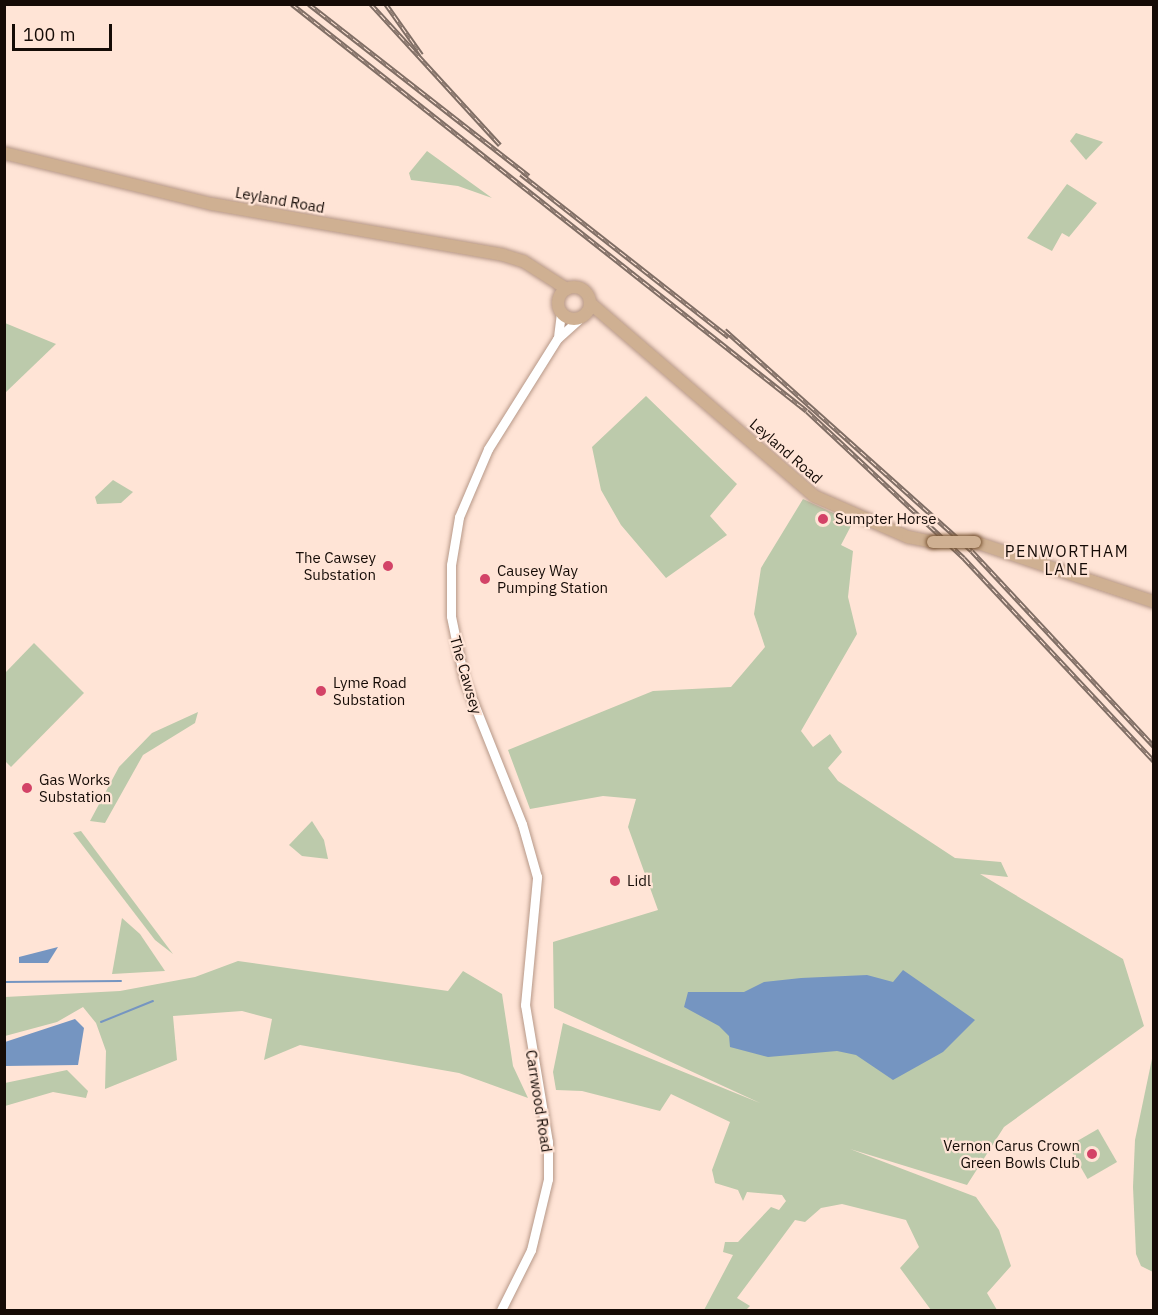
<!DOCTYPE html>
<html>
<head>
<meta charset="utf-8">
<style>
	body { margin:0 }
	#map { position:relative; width:1158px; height:1315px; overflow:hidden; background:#ffe4d6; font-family:"IBM Plex Sans",sans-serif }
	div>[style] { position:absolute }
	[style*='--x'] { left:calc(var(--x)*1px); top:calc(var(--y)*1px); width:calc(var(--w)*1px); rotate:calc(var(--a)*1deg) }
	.green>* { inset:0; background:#bccaab; transform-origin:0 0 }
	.water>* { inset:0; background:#7595c1 }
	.stream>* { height:2px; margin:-1px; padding:0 1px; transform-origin:1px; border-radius:1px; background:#7595c1 }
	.roads { filter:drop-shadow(0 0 2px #b79888) drop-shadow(0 0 2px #b79888) }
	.minor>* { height:9px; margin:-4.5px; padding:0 4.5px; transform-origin:4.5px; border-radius:4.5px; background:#fff }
	.major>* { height:12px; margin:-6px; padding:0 6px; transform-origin:6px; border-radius:6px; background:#cfb092 }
	.major>.ring { margin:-6px; padding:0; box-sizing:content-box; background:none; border:12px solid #cfb092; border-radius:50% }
	.rail>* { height:4.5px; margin-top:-2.25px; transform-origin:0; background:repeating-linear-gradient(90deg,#ffe4d6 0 7px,#806e65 0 14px); box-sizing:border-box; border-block:2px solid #806e65 }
	.bridges { filter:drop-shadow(0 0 2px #795432) drop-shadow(0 0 2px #795432) }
	.major-bridge>* { height:12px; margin:-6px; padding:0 6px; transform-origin:6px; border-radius:6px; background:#cfb092 }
	.dots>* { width:16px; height:16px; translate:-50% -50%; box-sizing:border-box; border:3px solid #ffe4d6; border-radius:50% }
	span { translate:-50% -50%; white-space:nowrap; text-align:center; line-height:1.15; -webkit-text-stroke:4.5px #ffe4d6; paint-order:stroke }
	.street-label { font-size:15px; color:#150b06 }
	.poi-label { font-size:15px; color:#150b06 }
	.left { translate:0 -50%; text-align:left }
	.right { translate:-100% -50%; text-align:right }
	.neighbourhood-label { font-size:16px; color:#150b06; letter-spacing:1.5px }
	.frame { position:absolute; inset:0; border:6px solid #150b06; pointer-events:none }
	.scale { position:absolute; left:12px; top:24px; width:100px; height:27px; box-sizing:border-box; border:3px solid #150b06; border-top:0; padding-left:8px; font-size:18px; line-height:21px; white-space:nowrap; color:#150b06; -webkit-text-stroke:4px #ffe4d6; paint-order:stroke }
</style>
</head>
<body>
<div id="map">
	<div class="green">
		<i style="clip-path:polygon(1076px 133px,1103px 142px,1086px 160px,1070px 141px)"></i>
		<i style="clip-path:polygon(427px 151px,492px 198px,458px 186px,411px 180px,409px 173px)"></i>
		<i style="clip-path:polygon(1067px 184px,1097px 203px,1069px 237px,1062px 233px,1052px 251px,1027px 238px)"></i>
		<i style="clip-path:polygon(5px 323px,56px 344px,5px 393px,4px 323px)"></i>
		<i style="clip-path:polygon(646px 396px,737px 484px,710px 516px,727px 535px,666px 578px,621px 525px,601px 490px,592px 447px)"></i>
		<i style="clip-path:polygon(113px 480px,133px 492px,121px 503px,97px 504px,95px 497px)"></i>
		<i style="clip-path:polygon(803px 499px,853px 522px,841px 545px,853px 551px,848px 597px,857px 634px,801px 731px,813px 747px,830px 734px,842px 752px,828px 768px,838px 781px,955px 858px,1001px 862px,1008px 877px,980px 874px,1123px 959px,1144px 1026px,1004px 1127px,967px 1185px,850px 1149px,976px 1197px,999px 1230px,1011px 1266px,987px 1293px,997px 1310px,931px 1310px,900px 1268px,919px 1247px,906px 1220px,842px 1204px,821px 1208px,805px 1222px,795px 1220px,737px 1298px,750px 1306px,746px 1310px,704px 1310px,733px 1255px,723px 1252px,725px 1242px,738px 1242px,771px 1207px,779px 1210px,786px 1201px,782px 1195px,747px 1192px,743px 1201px,738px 1190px,715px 1183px,712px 1170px,730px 1122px,671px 1094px,660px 1111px,582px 1091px,556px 1090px,553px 1072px,563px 1023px,760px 1103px,554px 1008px,553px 942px,658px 910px,628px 827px,636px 799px,603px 796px,530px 809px,508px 750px,653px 691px,731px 687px,765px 647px,754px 614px,761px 568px)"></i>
		<i style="clip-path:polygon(34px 643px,84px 693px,11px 767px,5px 761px,5px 673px)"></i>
		<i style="clip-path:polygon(198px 712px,195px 723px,143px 755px,105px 823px,90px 821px,119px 767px,152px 733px)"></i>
		<i style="clip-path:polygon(312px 821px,324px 840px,328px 859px,302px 856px,289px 845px)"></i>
		<i style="clip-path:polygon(81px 831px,173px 954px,155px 940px,73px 833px)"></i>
		<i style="clip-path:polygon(122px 918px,140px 934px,165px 971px,112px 974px)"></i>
		<i style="clip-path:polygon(238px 961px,448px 991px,463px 971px,502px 994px,513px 1066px,528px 1098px,459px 1073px,300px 1045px,264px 1060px,272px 1019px,242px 1011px,173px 1016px,177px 1060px,105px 1089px,106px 1051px,96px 1023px,83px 1007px,57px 1022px,5px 1036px,5px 997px,120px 991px,195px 977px)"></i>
		<i style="clip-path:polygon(1153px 1054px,1153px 1272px,1141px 1266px,1136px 1254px,1133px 1187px,1135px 1140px)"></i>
		<i style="clip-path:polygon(67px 1070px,88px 1091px,86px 1098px,53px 1092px,5px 1106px,5px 1083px)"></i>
		<i style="left:1098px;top:1129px;width:38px;height:34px;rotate:60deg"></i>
	</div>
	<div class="water">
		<i style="clip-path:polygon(58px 947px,48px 963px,19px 963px,19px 957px)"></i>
		<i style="clip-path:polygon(903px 970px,975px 1020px,943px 1052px,893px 1080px,856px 1055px,837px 1051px,768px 1057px,730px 1047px,729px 1036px,719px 1026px,684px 1007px,688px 992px,744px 992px,764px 982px,801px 978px,867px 975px,893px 982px)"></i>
		<i style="clip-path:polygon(75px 1019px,84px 1028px,78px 1065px,5px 1066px,5px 1042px)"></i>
	</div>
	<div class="stream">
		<i style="--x:4;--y:982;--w:117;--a:-0.5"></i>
		<i style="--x:101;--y:1022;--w:56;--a:-22"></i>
	</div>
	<div class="roads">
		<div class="minor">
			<i style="--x:558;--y:337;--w:25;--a:-83"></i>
			<i style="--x:501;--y:1310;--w:67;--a:-63.4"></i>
			<i style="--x:531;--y:1250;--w:73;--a:-76.5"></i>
			<i style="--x:548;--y:1179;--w:37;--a:-90"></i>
			<i style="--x:548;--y:1142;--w:139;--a:-99.5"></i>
			<i style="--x:525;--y:1005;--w:129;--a:-84.6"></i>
			<i style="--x:537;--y:877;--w:55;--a:-105.8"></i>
			<i style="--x:522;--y:824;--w:156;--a:-111.8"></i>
			<i style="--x:464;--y:679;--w:64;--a:-101.7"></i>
			<i style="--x:451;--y:616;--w:51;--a:-90"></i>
			<i style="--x:451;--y:565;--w:49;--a:-80.5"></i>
			<i style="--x:459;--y:517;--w:74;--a:-66.9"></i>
			<i style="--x:488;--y:449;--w:130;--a:-57.9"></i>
			<i style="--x:557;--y:339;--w:31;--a:-42"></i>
		</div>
		<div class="major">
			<i style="--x:4;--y:153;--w:214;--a:13.8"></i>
			<i style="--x:212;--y:204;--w:295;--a:9.9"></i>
			<i style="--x:503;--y:255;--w:21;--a:17"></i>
			<i style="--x:523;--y:261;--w:52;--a:32.5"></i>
			<i class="ring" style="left:558px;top:287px;width:20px;height:20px"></i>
			<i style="--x:590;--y:303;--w:296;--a:40.7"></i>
			<i style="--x:814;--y:496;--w:103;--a:23.6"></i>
			<i style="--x:908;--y:537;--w:25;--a:11"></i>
			<i style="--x:975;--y:542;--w:189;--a:18.5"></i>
		</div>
	</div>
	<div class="rail">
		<i style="--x:292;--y:4;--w:656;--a:38.32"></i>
		<i style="--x:807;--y:411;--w:215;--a:43.1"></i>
		<i style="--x:964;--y:558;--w:278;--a:46.9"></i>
		<i style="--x:309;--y:4;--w:279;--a:38"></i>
		<i style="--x:371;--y:4;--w:191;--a:47.5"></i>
		<i style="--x:386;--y:4;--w:62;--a:54.8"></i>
		<i style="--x:521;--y:174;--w:264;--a:38.1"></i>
		<i style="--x:725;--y:330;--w:331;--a:41.8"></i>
		<i style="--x:972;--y:551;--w:267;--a:47"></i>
	</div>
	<div class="bridges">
		<div class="major-bridge">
			<i style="--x:933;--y:542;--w:42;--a:0"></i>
		</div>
	</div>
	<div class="dots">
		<i style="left:823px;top:519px;background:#d34367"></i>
		<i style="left:388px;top:566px;background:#d34367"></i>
		<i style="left:485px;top:579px;background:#d34367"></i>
		<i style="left:321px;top:691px;background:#d34367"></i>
		<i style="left:27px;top:788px;background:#d34367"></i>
		<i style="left:615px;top:881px;background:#d34367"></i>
		<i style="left:1092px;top:1154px;background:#d34367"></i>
	</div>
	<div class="street-label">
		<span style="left:280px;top:200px;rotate:10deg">Leyland Road</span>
		<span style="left:786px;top:451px;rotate:41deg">Leyland Road</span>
		<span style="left:466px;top:675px;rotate:74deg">The Cawsey</span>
		<span style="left:539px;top:1101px;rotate:81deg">Carrwood Road</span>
	</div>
	<div class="poi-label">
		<span class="left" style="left:835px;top:519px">Sumpter Horse</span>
		<span class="right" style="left:376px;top:566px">The Cawsey<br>Substation</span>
		<span class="left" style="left:497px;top:579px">Causey Way<br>Pumping Station</span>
		<span class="left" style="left:333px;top:691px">Lyme Road<br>Substation</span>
		<span class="left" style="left:39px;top:788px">Gas Works<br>Substation</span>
		<span class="left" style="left:627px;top:881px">Lidl</span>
		<span class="right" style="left:1080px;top:1154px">Vernon Carus Crown<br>Green Bowls Club</span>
	</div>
	<div class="neighbourhood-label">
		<span style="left:1067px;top:560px">PENWORTHAM<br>LANE</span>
	</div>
	<div class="frame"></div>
	<div class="scale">100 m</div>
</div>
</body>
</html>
